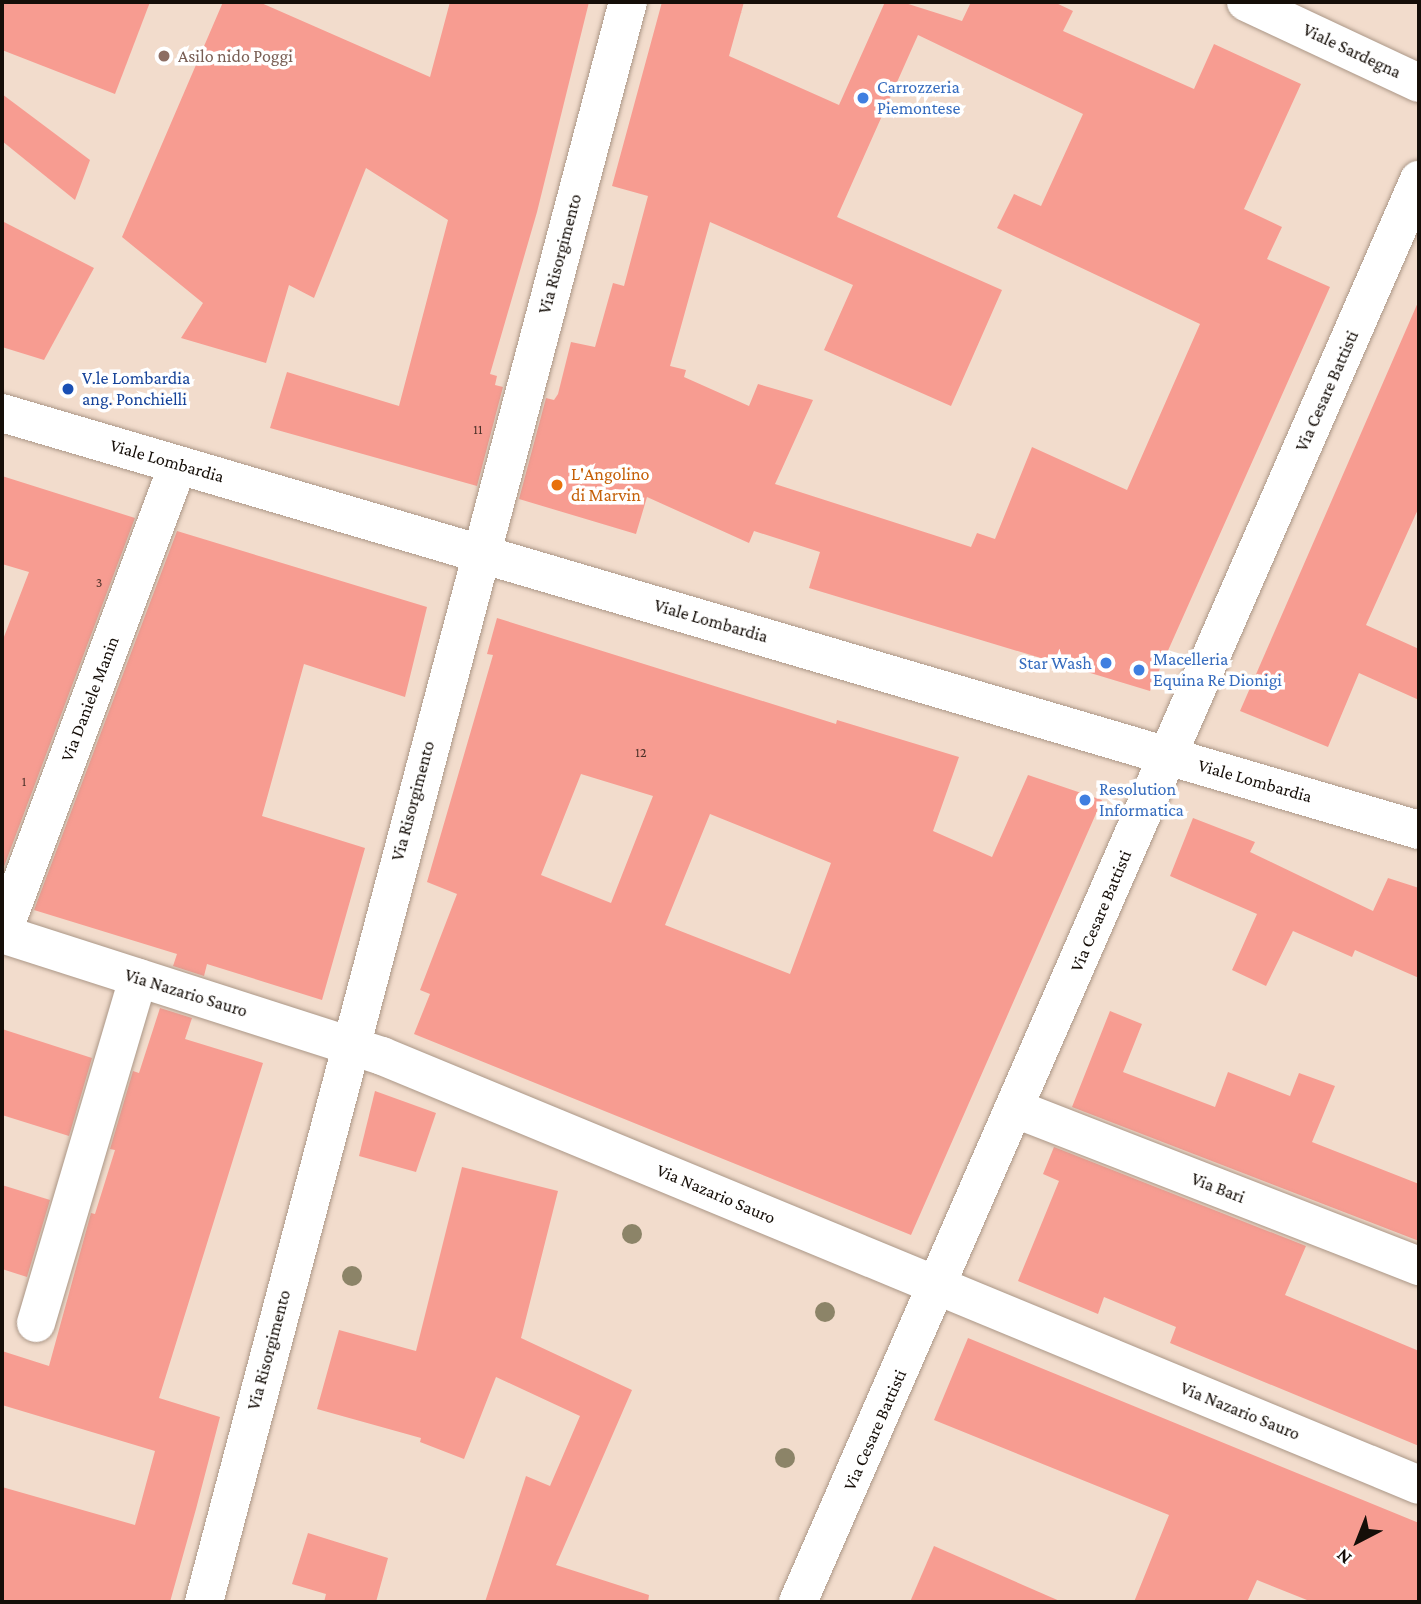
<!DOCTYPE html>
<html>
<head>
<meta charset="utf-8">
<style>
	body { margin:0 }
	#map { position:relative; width:1421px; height:1604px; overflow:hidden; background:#f2dccc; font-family:"Crimson Pro",serif }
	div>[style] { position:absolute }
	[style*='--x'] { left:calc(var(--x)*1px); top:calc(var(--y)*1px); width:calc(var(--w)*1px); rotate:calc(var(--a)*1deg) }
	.building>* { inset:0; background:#f79c91 }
	.roads { filter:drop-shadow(0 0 2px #ab9787) drop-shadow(0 0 2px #ab9787) }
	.minor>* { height:38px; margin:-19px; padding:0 19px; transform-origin:19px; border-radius:19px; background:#fff }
	.trees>* { width:20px; height:20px; margin:-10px; border-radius:50%; background:#8c8468 }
	.dots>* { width:19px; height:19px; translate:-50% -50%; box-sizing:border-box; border:4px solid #fff; border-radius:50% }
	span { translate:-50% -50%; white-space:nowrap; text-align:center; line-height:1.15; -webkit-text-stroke:7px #fff; paint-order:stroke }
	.number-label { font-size:14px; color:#4e322a }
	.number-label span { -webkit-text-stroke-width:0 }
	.street-label { font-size:18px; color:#150e08 }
	.education-label { font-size:18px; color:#785e54 }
	.left { translate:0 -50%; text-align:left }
	.shop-label { font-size:18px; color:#366cbe }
	.right { translate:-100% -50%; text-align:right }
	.transit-label { font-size:18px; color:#164399 }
	.food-label { font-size:18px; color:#c56008 }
	.frame { position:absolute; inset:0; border:4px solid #150e08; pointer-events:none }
	.north { position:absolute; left:1323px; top:1506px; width:70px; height:70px; -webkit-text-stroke:5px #fff; paint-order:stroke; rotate:222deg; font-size:19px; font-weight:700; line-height:28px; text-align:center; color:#150e08 }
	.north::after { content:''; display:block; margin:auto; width:24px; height:32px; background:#150e08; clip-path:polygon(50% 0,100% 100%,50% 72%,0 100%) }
</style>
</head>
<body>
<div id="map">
	<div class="building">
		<i style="clip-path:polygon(2px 2px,150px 2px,115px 94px,2px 50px)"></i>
		<i style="clip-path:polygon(223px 2px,259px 2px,430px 77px,450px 2px,589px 2px,537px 212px,490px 374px,497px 376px,495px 385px,503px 387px,477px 486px,270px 428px,287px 372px,399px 406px,448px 220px,366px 168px,314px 298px,289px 285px,266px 363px,181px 338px,203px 303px,122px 237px)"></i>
		<i style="clip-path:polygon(evenodd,662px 2px,744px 2px,729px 56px,839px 105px,885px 2px,902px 2px,962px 21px,971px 2px,1054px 2px,1073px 11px,1063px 31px,1194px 89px,1214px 44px,1301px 84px,1244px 209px,1282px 227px,1267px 259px,1330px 287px,1150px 691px,809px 588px,820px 552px,754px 531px,749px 543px,647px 497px,636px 534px,519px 499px,546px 398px,554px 400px,558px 394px,571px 342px,595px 347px,613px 283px,624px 286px,648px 196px,612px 186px,662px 2px,918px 35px,1083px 114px,1041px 206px,1014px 194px,997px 228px,1200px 324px,1127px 490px,1032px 447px,995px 539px,977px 533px,971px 547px,775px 484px,813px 400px,758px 384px,749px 406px,684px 377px,686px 370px,670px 366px,710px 222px,853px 285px,824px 350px,951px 406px,1002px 290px,837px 217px,918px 35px)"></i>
		<i style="clip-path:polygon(2px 94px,90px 160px,75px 200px,2px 141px)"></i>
		<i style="clip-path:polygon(2px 221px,94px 268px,44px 360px,2px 347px)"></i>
		<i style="clip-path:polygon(1419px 300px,1419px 507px,1366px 625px,1419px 649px,1419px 700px,1359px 673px,1328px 747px,1240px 711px)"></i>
		<i style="clip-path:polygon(2px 476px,135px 518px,2px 872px,2px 642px,29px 572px,2px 564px)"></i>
		<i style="clip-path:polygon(177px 531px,427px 607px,405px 697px,304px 664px,262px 816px,365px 848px,322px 1000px,207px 964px,204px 976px,173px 966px,177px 954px,34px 910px)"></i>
		<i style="clip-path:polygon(evenodd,497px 618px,836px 724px,837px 720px,959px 757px,933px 831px,992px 857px,1028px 775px,1102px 800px,911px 1235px,414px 1034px,430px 994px,420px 990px,457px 894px,427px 882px,493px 655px,487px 654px,497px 618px,581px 774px,653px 796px,611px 903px,541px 875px,581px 774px,497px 618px,710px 814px,831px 863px,790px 974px,665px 925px,710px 814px)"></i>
		<i style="clip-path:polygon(1193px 818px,1255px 842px,1250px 852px,1373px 911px,1388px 878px,1419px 888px,1419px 978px,1355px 950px,1352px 957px,1293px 931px,1266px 986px,1232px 970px,1257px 914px,1170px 876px)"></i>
		<i style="clip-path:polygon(160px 1008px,192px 1018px,185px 1039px,263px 1063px,159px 1398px,220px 1417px,196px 1509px,170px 1602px,2px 1602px,2px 1487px,135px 1525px,155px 1451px,2px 1405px,2px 1351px,49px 1366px,91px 1213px,95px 1214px,115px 1150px,110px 1149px,133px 1071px,139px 1073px)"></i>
		<i style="clip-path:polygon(1110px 1011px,1142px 1024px,1123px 1072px,1215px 1107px,1228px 1072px,1290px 1096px,1299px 1073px,1335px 1086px,1312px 1142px,1419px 1184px,1419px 1241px,1072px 1107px)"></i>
		<i style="clip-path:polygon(2px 1029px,92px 1058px,69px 1136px,2px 1115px)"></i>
		<i style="clip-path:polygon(375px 1091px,436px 1113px,416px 1172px,359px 1156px)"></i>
		<i style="clip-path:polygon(1054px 1147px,1306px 1246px,1285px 1295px,1419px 1351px,1419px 1446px,1170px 1343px,1176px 1327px,1104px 1297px,1098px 1314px,1018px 1281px,1059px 1181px,1043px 1174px)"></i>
		<i style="clip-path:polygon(462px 1167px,558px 1191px,521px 1338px,632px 1390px,556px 1565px,649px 1595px,648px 1602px,485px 1602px,526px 1476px,550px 1486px,580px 1416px,496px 1377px,464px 1459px,420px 1442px,421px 1438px,317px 1409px,339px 1330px,416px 1351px)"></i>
		<i style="clip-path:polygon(2px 1185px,50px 1200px,27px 1277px,2px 1269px)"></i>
		<i style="clip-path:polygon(968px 1338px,1419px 1523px,1419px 1602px,1312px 1602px,1257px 1580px,1247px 1602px,1134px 1602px,1169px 1515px,934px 1420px)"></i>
		<i style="clip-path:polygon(308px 1533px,388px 1558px,376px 1602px,324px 1602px,326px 1594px,292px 1584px)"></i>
		<i style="clip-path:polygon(934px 1546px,1062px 1602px,910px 1602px)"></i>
	</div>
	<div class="roads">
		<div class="minor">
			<i style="--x:1246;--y:2;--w:191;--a:25.1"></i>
			<i style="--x:2;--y:413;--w:1477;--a:16.4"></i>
			<i style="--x:2;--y:934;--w:399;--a:17.8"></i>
			<i style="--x:382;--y:1056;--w:1122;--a:22.47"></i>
			<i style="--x:2;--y:934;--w:501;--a:-69.43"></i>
			<i style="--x:1016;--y:1109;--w:433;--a:21.3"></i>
			<i style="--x:36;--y:1323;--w:360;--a:-73.5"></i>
			<i style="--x:204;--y:1602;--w:1655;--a:-75.16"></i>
			<i style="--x:798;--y:1602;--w:1552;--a:-66.41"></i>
		</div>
	</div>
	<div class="trees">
		<i style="left:632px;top:1234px"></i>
		<i style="left:352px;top:1276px"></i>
		<i style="left:825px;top:1312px"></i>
		<i style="left:785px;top:1458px"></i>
	</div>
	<div class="dots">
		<i style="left:164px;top:56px;background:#8d6e63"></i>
		<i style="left:863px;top:98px;background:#3f7fe0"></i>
		<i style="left:68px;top:389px;background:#1a4fb4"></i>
		<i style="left:557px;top:485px;background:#e8710a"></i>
		<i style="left:1106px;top:663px;background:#3f7fe0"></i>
		<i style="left:1139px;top:670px;background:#3f7fe0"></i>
		<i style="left:1085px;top:800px;background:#3f7fe0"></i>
	</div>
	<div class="number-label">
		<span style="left:478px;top:429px">11</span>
		<span style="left:99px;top:582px">3</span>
		<span style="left:641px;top:752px">12</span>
		<span style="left:24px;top:781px">1</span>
	</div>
	<div class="street-label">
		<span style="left:1352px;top:51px;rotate:25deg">Viale Sardegna</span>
		<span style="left:560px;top:254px;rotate:-75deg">Via Risorgimento</span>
		<span style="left:1327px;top:391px;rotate:-66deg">Via Cesare Battisti</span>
		<span style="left:167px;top:461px;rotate:16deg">Viale Lombardia</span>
		<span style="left:711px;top:621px;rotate:16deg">Viale Lombardia</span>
		<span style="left:90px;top:699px;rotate:-69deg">Via Daniele Manin</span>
		<span style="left:1255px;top:781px;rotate:16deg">Viale Lombardia</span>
		<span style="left:413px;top:801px;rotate:-75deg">Via Risorgimento</span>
		<span style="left:1101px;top:911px;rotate:-67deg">Via Cesare Battisti</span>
		<span style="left:186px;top:993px;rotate:17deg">Via Nazario Sauro</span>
		<span style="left:1218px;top:1188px;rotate:21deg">Via Bari</span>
		<span style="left:716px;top:1194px;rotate:23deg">Via Nazario Sauro</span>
		<span style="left:269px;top:1350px;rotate:-75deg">Via Risorgimento</span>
		<span style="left:1240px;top:1411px;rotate:22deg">Via Nazario Sauro</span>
		<span style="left:875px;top:1430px;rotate:-66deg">Via Cesare Battisti</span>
	</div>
	<div class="education-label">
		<span class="left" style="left:178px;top:56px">Asilo nido Poggi</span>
	</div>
	<div class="shop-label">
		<span class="left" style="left:877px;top:98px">Carrozzeria<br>Piemontese</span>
		<span class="left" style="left:1153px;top:670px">Macelleria<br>Equina Re Dionigi</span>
		<span class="right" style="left:1092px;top:663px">Star Wash</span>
		<span class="left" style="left:1099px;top:800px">Resolution<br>Informatica</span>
	</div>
	<div class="transit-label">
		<span class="left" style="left:82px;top:389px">V.le Lombardia<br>ang. Ponchielli</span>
	</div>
	<div class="food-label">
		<span class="left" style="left:571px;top:485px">L'Angolino<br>di Marvin</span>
	</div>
	<div class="frame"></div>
	<div class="north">N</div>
</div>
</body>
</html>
